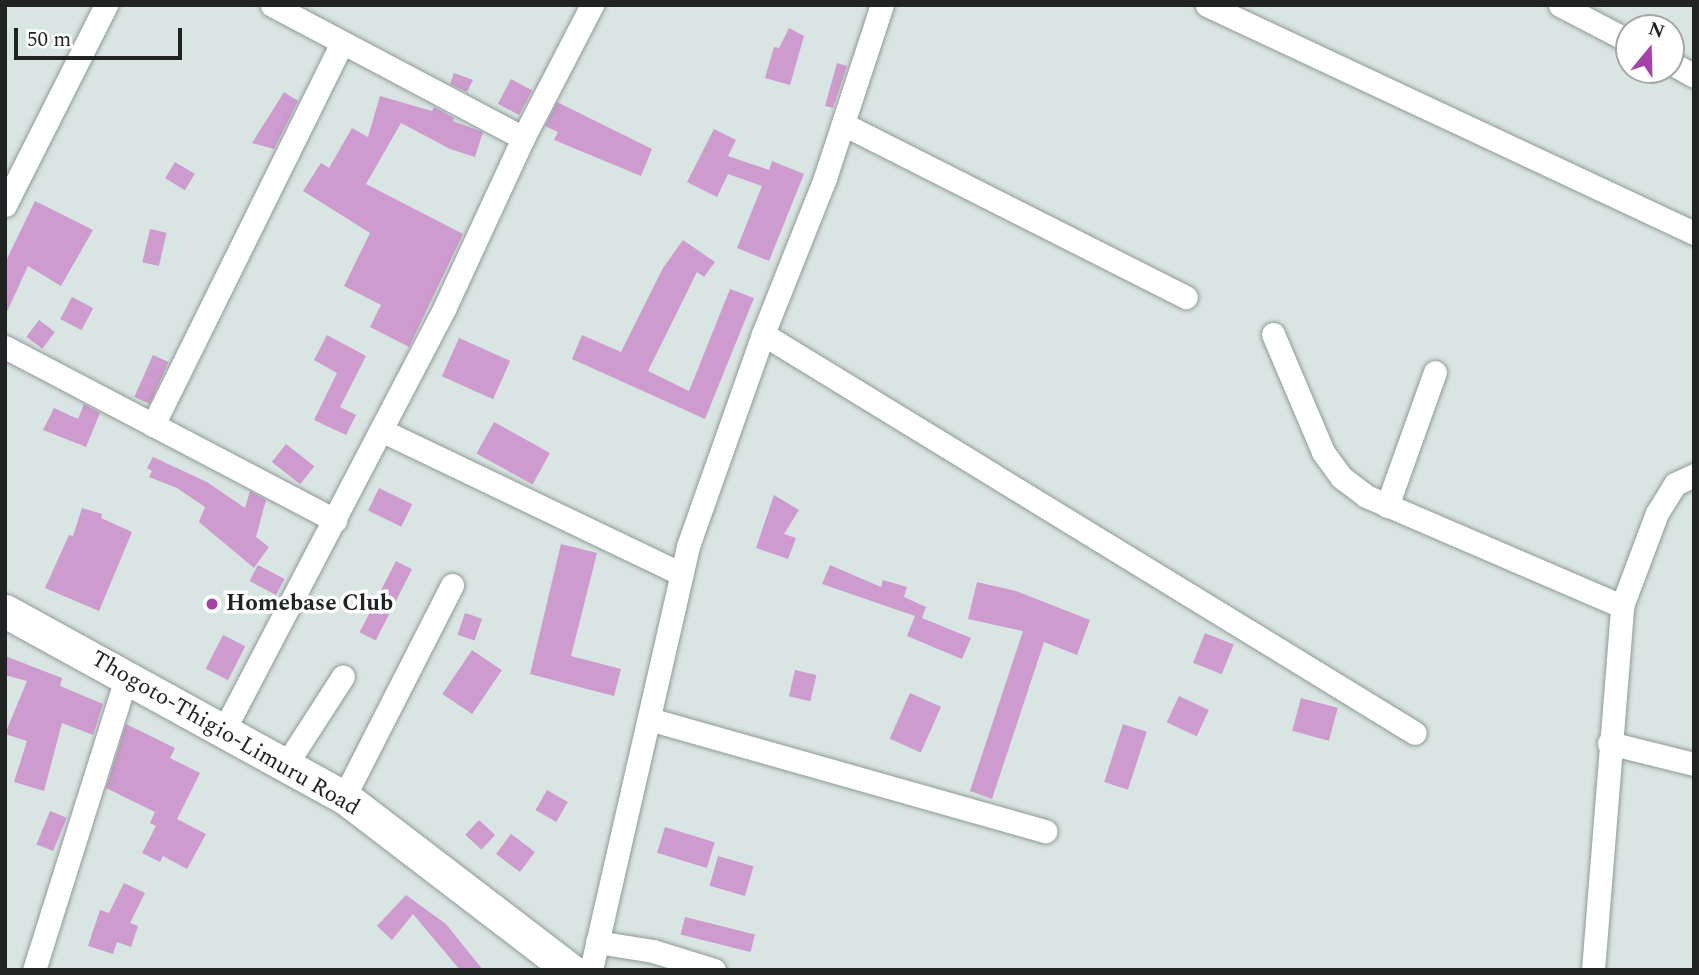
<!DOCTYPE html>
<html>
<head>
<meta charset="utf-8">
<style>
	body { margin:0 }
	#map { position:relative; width:1699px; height:975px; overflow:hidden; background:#d9e5e2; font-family:Spectral,serif }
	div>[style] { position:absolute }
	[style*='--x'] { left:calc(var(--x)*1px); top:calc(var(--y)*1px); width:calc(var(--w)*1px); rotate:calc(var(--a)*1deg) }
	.building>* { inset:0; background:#cd9bce; transform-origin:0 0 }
	.roads { filter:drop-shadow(0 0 2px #8f9a97) drop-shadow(0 0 2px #8f9a97) }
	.minor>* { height:23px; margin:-11.5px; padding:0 11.5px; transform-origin:11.5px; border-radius:11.5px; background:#fff }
	.highway>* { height:33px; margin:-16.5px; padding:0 16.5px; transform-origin:16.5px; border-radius:16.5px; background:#fff }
	.dots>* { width:19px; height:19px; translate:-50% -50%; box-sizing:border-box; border:4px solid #fff; border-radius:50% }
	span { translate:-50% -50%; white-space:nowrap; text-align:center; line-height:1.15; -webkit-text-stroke:7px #fff; paint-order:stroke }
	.poi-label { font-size:23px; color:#1f2322; font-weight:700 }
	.left { translate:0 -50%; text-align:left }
	.street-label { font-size:23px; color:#1f2322 }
	.frame { position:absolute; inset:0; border:7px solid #1f2322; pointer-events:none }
	.north { position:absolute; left:1615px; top:14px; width:70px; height:70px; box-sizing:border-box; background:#fff; border:2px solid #a5a7a7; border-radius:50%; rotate:19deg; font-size:19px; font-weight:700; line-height:28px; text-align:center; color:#1f2322 }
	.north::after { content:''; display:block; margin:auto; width:24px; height:32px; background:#a442a9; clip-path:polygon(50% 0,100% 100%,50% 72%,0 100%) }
	.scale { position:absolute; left:14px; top:28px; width:168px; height:32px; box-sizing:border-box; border:4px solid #1f2322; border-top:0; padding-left:9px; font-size:21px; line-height:24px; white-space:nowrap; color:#1f2322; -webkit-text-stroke:5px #fff; paint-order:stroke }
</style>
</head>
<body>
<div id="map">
	<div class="building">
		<i style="clip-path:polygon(789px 28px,804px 36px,790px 85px,765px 78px,774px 47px,779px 48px)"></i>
		<i style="clip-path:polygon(837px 63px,847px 66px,833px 108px,825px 106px)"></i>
		<i style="clip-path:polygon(454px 73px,473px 80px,467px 92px,450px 84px)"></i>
		<i style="left:511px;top:79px;width:24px;height:28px;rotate:28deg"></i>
		<i style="clip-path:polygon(284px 92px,298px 101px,274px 149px,252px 143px)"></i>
		<i style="clip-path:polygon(380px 96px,432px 111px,434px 107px,454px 118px,453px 121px,483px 132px,475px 157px,450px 149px,401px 123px,366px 184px,463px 234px,409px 347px,370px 327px,381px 305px,344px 286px,370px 233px,303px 191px,321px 163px,329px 168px,352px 128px,368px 137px)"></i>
		<i style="clip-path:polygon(557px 102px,652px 149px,641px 176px,554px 140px,558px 132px,545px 126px)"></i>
		<i style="clip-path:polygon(714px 129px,736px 140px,728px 156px,769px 170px,772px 161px,804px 174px,769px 261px,737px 248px,762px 186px,728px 174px,717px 197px,687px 182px)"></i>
		<i style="left:175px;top:162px;width:23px;height:19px;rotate:31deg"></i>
		<i style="clip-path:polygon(35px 201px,93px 230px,61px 286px,28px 266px,5px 316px,5px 263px)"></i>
		<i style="left:150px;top:229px;width:17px;height:34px;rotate:13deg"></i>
		<i style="clip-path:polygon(683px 240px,715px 262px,704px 277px,697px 272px,648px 371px,689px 391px,730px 289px,754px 298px,705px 419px,572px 359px,582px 335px,621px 352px,663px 268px)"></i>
		<i style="left:72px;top:297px;width:24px;height:25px;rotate:28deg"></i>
		<i style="left:39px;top:320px;width:20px;height:21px;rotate:37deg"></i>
		<i style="clip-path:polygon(327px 335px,366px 356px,340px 407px,356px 415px,346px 435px,314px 420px,337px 373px,314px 360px)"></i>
		<i style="left:459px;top:338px;width:56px;height:42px;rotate:24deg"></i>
		<i style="left:153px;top:355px;width:17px;height:46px;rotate:24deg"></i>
		<i style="clip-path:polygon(84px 404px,100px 413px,86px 447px,43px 430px,54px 408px,78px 419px)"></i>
		<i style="left:494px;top:422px;width:64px;height:36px;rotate:29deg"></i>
		<i style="left:286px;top:444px;width:36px;height:23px;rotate:38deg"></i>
		<i style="clip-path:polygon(153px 457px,207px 482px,245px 508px,250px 491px,266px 500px,256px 537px,269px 547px,254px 568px,199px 522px,205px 507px,177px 488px,149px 477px,152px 471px,147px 468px)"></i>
		<i style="left:379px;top:488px;width:37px;height:25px;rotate:26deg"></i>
		<i style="clip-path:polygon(774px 495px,799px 510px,784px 534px,796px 538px,788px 559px,756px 548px)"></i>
		<i style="clip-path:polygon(82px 508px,102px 514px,101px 518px,132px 532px,99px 611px,45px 588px,69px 535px,73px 536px)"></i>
		<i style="clip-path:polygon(561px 544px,597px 553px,571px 656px,621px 669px,614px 696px,530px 674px)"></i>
		<i style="left:396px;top:561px;width:18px;height:80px;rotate:27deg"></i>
		<i style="left:258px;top:565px;width:30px;height:18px;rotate:28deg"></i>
		<i style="clip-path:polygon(830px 565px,881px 587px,883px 580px,907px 587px,904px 597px,926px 607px,922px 618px,971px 638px,962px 659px,907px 636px,915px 616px,822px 584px)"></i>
		<i style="clip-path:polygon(977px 582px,1016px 591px,1090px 620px,1077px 655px,1044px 642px,992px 799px,970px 791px,1023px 631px,968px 619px)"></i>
		<i style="left:465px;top:613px;width:18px;height:23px;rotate:19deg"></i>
		<i style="left:1205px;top:633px;width:31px;height:32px;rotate:22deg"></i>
		<i style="left:223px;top:635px;width:25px;height:38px;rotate:27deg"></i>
		<i style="left:472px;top:650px;width:36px;height:53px;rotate:34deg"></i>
		<i style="clip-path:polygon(5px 656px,62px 678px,60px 686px,103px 704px,93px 735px,62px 723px,44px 791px,14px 782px,27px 741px,5px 734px,27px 681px,5px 675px)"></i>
		<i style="left:795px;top:670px;width:22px;height:27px;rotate:13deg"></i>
		<i style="left:910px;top:693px;width:34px;height:50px;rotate:24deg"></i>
		<i style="left:1179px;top:696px;width:33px;height:29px;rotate:25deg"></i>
		<i style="left:1301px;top:698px;width:38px;height:34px;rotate:15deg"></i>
		<i style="clip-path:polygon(126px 724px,175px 748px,170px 758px,200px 773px,177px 819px,206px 834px,187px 869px,163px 856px,160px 862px,142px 853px,156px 826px,150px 823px,155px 812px,106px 788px)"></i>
		<i style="left:1123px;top:724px;width:25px;height:61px;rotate:18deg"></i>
		<i style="left:547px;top:790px;width:24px;height:23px;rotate:30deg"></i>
		<i style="left:50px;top:811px;width:18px;height:36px;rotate:22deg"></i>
		<i style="left:479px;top:820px;width:22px;height:20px;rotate:43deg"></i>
		<i style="left:665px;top:827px;width:52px;height:27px;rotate:17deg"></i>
		<i style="left:511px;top:834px;width:30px;height:25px;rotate:37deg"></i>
		<i style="left:718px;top:856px;width:37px;height:31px;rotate:16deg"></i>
		<i style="clip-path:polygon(124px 883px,145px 893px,130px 923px,138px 926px,131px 947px,117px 942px,113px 954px,88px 946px,100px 910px,109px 913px)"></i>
		<i style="clip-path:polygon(406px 895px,446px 924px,483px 970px,460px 970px,413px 914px,392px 940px,377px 926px)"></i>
		<i style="left:685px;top:917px;width:72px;height:18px;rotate:14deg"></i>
	</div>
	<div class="roads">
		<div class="minor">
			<i style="--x:272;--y:5;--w:284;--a:27.9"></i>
			<i style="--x:1207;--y:5;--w:538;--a:25.09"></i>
			<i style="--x:1560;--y:5;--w:78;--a:27.6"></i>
			<i style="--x:1671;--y:63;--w:26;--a:29"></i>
			<i style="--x:843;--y:124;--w:384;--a:26.8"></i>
			<i style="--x:5;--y:205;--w:224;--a:-63.2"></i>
			<i style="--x:763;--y:334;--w:764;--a:31.47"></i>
			<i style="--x:1273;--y:334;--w:128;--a:67"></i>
			<i style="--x:1323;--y:452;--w:31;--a:54"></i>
			<i style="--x:1341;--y:477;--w:31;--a:37"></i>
			<i style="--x:1366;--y:496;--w:279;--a:23.3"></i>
			<i style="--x:5;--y:347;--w:373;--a:27.7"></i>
			<i style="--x:153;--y:425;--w:426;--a:-63.7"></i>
			<i style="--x:381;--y:430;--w:333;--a:25.6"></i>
			<i style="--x:1387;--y:506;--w:142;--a:-70.3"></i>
			<i style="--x:649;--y:719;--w:412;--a:15.8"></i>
			<i style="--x:225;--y:728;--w:475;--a:-62.4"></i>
			<i style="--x:445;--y:307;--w:186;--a:-65.2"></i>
			<i style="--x:523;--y:138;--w:150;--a:-62.6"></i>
			<i style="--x:1609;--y:743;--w:88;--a:13.9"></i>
			<i style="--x:287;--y:763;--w:103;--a:-57.2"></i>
			<i style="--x:344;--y:797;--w:238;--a:-63"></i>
			<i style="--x:597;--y:942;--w:57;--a:9.1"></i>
			<i style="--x:653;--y:951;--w:64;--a:17.3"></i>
			<i style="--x:34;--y:970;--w:309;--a:-72.5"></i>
			<i style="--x:591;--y:970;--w:435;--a:-77.1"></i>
			<i style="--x:688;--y:546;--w:225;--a:-70.5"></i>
			<i style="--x:763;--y:334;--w:168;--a:-68.3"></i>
			<i style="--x:825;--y:178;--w:182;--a:-71.8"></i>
			<i style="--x:1593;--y:970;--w:365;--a:-85.4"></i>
			<i style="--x:1622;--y:606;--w:99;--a:-69.4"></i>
			<i style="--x:1657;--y:513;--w:34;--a:-58"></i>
			<i style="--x:1675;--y:484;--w:21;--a:-25"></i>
		</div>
		<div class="highway">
			<i style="--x:5;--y:611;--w:387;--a:28.8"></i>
			<i style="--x:344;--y:797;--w:285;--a:37.4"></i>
		</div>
	</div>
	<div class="dots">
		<i style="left:212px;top:604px;background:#a442a9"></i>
	</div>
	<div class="poi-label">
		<span class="left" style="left:226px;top:604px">Homebase Club</span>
	</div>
	<div class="street-label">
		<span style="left:225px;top:734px;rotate:30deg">Thogoto-Thigio-Limuru Road</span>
	</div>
	<div class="frame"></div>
	<div class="north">N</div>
	<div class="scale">50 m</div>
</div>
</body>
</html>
